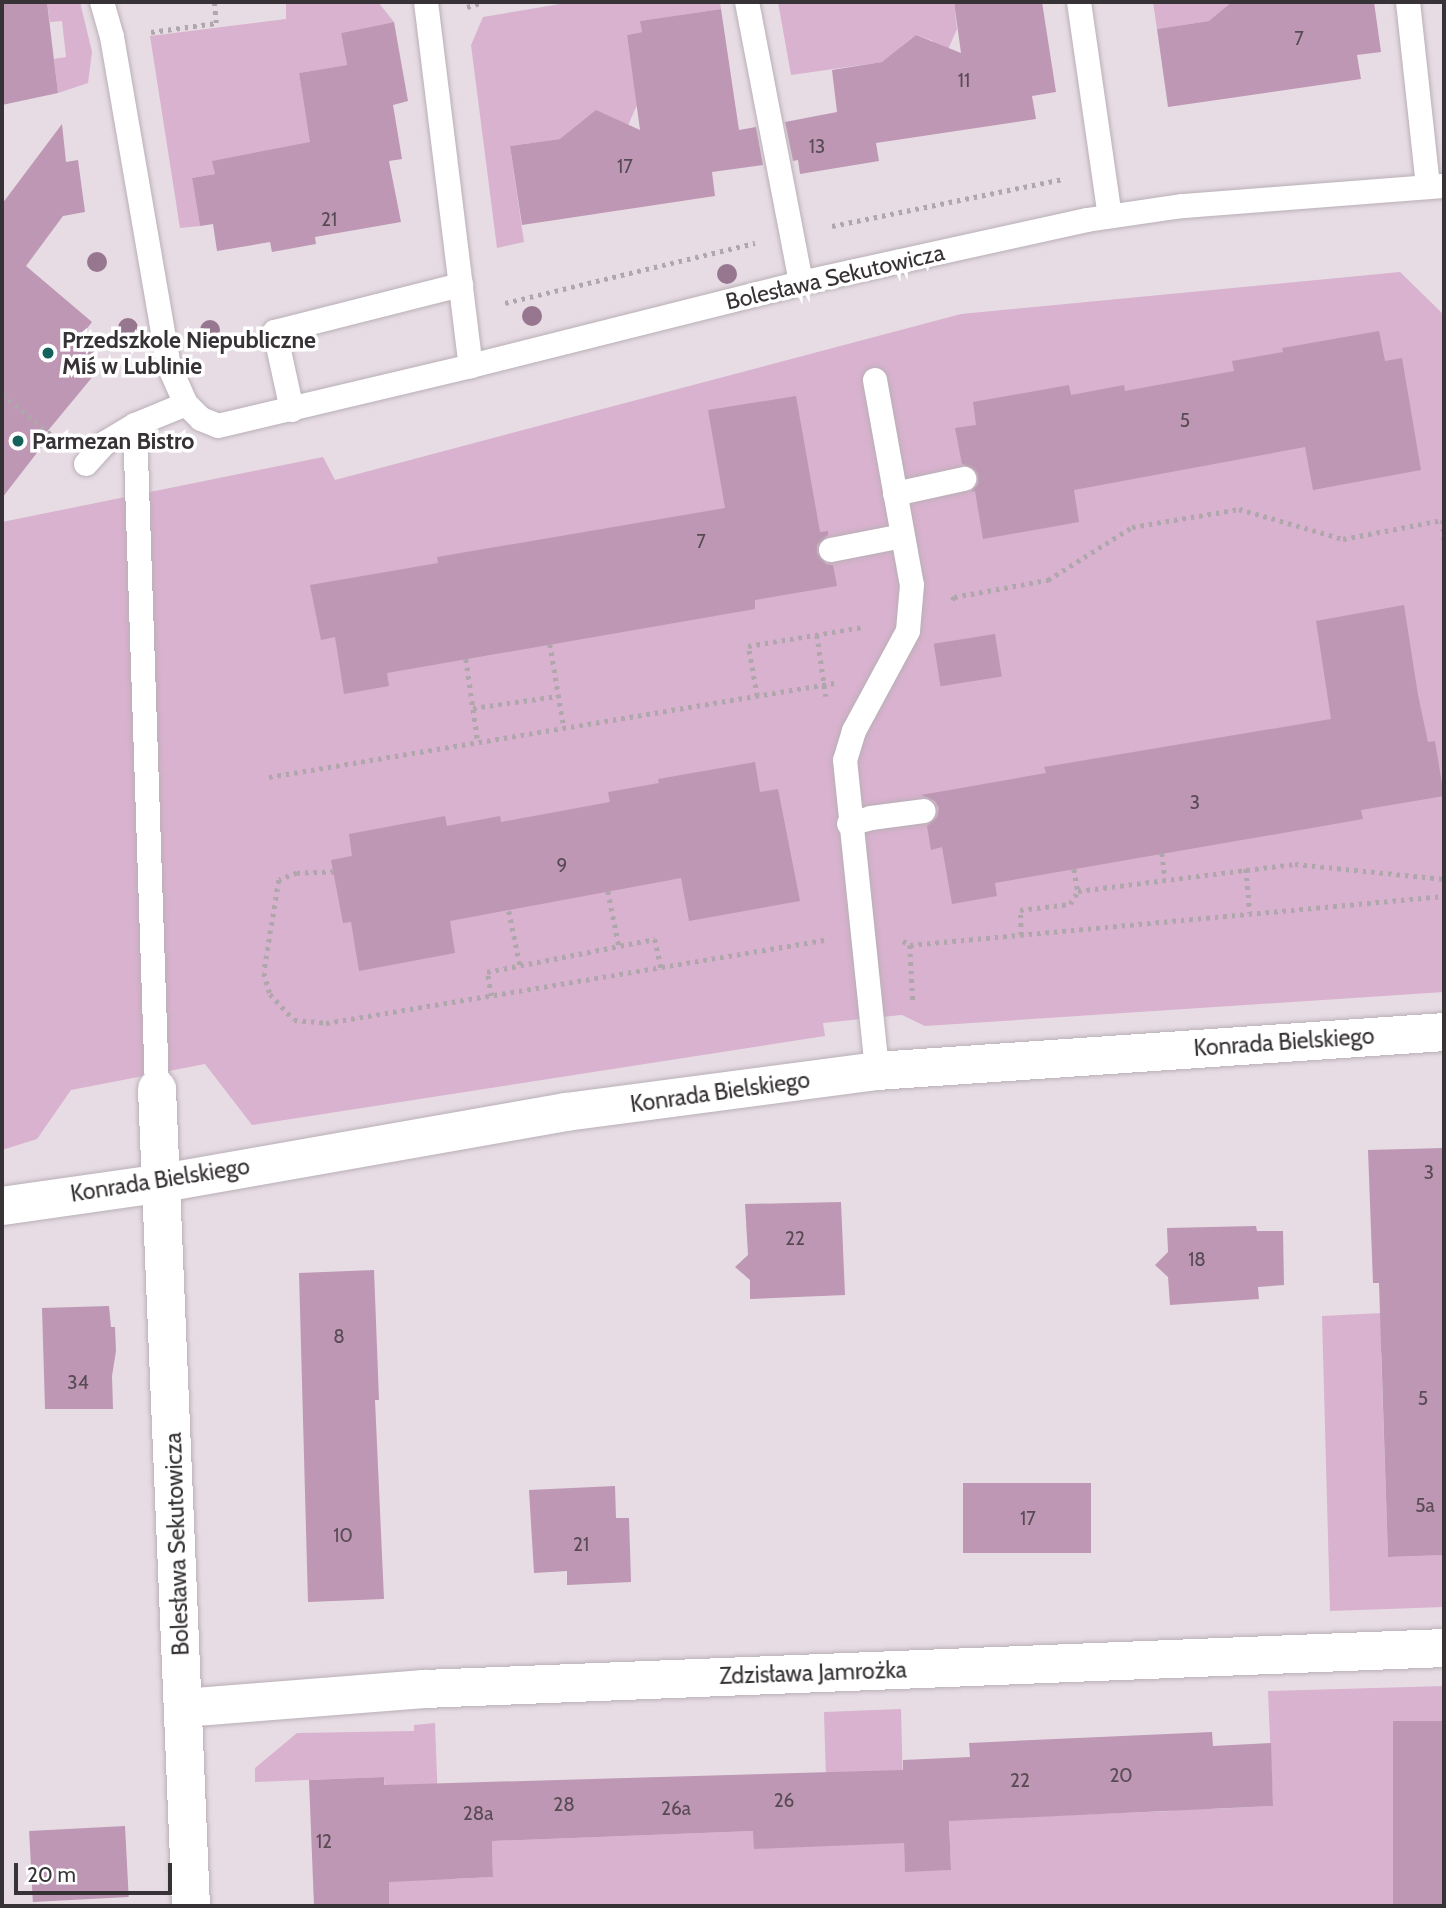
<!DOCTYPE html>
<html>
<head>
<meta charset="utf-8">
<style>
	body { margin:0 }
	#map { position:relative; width:1446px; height:1908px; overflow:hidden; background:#e7dce4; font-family:Cabin,sans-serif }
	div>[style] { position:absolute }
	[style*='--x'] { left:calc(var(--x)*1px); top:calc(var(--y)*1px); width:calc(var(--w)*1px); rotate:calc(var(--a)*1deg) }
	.green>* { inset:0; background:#d8b2ce }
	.building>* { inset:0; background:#bd97b3; transform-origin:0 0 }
	.path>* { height:4.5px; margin-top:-2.25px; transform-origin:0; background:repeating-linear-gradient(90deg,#b0a7ad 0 3.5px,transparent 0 8.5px) }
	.roads { filter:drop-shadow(0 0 2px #b9afb6) drop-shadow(0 0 2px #b9afb6) }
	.lane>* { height:24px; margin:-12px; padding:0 12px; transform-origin:12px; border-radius:12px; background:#fff }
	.street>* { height:38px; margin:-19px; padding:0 19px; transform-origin:19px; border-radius:19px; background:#fff }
	.trees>* { width:20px; height:20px; margin:-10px; border-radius:50%; background:#977790 }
	.dots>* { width:19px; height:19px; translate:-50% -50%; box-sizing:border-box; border:4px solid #fff; border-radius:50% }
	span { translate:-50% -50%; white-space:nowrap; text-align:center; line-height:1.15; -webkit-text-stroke:7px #fff; paint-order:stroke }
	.number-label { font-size:19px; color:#584b54 }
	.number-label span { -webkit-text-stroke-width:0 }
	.street-label { font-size:23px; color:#363235 }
	.poi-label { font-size:23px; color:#363235; font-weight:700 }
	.left { translate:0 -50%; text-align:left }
	.frame { position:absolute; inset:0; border:4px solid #363235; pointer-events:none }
	.scale { position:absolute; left:14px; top:1863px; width:158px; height:32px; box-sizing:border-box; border:4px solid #363235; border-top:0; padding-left:9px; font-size:21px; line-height:24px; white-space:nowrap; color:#363235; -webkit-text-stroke:5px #fff; paint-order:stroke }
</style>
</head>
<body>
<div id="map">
	<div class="green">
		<i style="clip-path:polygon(47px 2px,80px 2px,92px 52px,88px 83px,58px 93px,54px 59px,66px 57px,62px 21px,50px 22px)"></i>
		<i style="clip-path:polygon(286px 2px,378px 2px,394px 22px,341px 33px,347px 65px,299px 73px,305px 110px,321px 158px,242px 156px,213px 161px,215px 174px,192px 178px,200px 226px,180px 228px,150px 36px,286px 19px)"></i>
		<i style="clip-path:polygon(572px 2px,720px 2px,721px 9px,641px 21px,642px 32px,627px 35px,637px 105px,626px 130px,510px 146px,524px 242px,497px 248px,471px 45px,483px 17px)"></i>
		<i style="clip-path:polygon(778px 2px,954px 2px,957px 29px,946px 54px,935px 56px,933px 41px,916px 35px,902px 46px,904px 59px,791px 75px)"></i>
		<i style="clip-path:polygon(1153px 2px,1232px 2px,1228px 6px,1229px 18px,1157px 29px)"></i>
		<i style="clip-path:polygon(1400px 272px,1442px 313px,1444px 346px,1444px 992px,925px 1026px,902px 1015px,871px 1018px,823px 1023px,825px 1036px,252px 1125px,205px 1064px,71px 1090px,37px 1139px,2px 1150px,2px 522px,323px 457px,335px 480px,961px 314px)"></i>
		<i style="clip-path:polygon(1444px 1310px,1444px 1349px,1381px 1352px,1388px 1557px,1444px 1555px,1444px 1607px,1330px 1611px,1322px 1316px)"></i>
		<i style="clip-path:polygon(1444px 1686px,1444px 1721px,1393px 1723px,1398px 1906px,389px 1906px,384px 1777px,255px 1782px,255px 1768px,297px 1733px,414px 1731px,414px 1725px,435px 1723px,439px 1830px,455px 1879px,493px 1877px,492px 1841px,753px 1831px,828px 1846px,824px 1712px,901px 1709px,905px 1871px,951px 1870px,949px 1820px,1172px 1811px,1172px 1799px,1213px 1809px,1273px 1806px,1268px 1691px)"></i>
	</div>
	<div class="building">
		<i style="clip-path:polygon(2px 2px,47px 2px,58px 93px,2px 105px)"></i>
		<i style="clip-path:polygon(954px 2px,1042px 2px,1056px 92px,1032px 96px,1036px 119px,876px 143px,879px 161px,800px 174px,798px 160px,793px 161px,785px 122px,837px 112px,832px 70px,882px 62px,916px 35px,961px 53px)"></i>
		<i style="clip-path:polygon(1232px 2px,1374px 2px,1381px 52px,1357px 55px,1361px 79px,1168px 107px,1157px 29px,1209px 21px)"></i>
		<i style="clip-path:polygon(721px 9px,739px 130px,756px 127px,763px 165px,712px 172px,715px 196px,522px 225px,510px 146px,560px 139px,596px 110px,640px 130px,627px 35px,642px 32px,640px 21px)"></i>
		<i style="clip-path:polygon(394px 22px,408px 101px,393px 105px,402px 159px,389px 161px,401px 222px,315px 237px,316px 244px,272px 252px,270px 242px,217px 251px,213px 224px,200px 226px,192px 178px,215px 174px,212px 161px,310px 142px,299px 73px,347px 65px,341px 33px)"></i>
		<i style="clip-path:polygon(62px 124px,66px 162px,78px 160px,85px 212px,63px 216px,26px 266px,92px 322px,85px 331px,101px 345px,88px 361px,99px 369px,46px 433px,50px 436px,2px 498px,2px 204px)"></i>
		<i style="clip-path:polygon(1379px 331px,1385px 361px,1402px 358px,1421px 470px,1313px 490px,1305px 447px,1074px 490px,1079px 522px,983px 539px,975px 491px,971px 492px,978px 484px,978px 475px,974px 469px,962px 464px,955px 428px,976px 425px,973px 402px,1069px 385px,1071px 395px,1124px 385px,1125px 391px,1234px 371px,1232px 361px,1283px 352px,1282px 348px)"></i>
		<i style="clip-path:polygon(796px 396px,820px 532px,828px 531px,828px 535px,817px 545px,817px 553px,826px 564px,833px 565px,837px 586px,755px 600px,755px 609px,387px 673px,389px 686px,344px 694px,335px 637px,321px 640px,310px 585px,438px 563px,437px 557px,725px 508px,708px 410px)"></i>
		<i style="clip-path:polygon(1404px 605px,1418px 695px,1428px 742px,1435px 741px,1444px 796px,1361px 810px,1363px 819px,995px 883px,997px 896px,952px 904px,942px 847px,931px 850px,927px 826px,937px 817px,939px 808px,935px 801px,921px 795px,1046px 773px,1044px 767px,1331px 719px,1316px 621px)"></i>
		<i style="left:995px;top:634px;width:43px;height:62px;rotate:81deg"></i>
		<i style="clip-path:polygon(755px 762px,760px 792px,778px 789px,800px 901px,689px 921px,681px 878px,450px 921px,455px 953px,359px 971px,351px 922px,343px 923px,331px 860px,352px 856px,349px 834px,445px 816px,447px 826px,500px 816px,501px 822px,610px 802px,608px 792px,659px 783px,658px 779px)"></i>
		<i style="clip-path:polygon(1444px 1148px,1444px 1555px,1388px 1557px,1379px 1283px,1373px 1283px,1368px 1150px)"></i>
		<i style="clip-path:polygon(841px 1202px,845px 1295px,750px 1299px,750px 1280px,735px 1267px,748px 1255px,745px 1204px)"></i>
		<i style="clip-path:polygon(1256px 1226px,1257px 1231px,1283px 1231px,1284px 1285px,1258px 1287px,1259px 1299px,1170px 1305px,1168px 1277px,1155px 1265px,1168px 1252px,1167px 1228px)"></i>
		<i style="clip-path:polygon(374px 1270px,379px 1400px,375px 1400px,384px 1599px,308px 1602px,299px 1273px)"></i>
		<i style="clip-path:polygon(109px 1306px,111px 1327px,115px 1327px,116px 1351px,112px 1376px,113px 1409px,45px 1409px,42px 1308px)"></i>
		<i style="left:1091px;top:1483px;width:70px;height:128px;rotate:90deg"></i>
		<i style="clip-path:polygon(615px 1486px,616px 1518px,629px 1518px,631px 1582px,567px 1585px,567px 1571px,534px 1573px,529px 1490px)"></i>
		<i style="left:1444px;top:1721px;width:185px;height:51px;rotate:90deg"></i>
		<i style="clip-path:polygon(1212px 1732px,1213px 1746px,1271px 1743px,1273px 1806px,949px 1821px,951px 1870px,905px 1872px,904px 1843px,754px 1849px,753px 1831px,492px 1841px,493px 1877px,389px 1882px,389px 1906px,314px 1906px,309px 1780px,384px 1777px,384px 1785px,903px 1770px,903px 1760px,970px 1757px,969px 1743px)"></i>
		<i style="left:125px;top:1826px;width:71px;height:96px;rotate:87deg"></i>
	</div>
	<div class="path">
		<i style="--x:467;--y:7;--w:17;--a:-17"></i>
		<i style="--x:151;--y:32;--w:66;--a:-7.9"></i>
		<i style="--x:216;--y:23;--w:21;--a:-95"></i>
		<i style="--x:832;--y:226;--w:236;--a:-11.5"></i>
		<i style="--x:505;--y:303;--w:257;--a:-13.5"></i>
		<i style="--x:2;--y:394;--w:69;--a:39.7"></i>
		<i style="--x:952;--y:600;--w:4;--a:-56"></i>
		<i style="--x:954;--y:597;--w:96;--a:-10.3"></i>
		<i style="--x:1048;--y:580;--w:99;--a:-32.2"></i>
		<i style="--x:1132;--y:527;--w:109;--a:-9.5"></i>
		<i style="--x:1239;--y:509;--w:108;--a:16.1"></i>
		<i style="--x:1343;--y:539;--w:102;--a:-10.8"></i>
		<i style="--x:1443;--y:520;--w:22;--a:87"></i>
		<i style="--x:817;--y:635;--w:62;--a:81.6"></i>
		<i style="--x:550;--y:644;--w:85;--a:80.5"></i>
		<i style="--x:466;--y:659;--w:84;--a:81.8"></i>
		<i style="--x:757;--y:696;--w:51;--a:-100.2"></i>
		<i style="--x:748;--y:646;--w:117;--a:-9.4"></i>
		<i style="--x:473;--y:708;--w:86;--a:-8"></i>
		<i style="--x:269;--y:777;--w:573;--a:-9.45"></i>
		<i style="--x:1162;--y:853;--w:25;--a:83"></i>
		<i style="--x:1074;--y:869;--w:22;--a:80"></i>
		<i style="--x:1078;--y:891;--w:219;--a:-7.1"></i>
		<i style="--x:1295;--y:864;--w:150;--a:5.7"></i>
		<i style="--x:1246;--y:869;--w:44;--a:84.8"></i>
		<i style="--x:334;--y:872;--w:37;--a:178"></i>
		<i style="--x:297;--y:873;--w:19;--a:159"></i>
		<i style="--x:279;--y:880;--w:94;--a:99.2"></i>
		<i style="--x:264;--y:973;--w:22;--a:74"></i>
		<i style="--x:270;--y:994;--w:35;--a:47"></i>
		<i style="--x:294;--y:1020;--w:32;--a:5"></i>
		<i style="--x:326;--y:1023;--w:505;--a:-9.46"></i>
		<i style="--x:608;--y:891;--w:56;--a:78.7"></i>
		<i style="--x:509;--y:911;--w:55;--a:78.5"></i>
		<i style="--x:1021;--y:935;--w:25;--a:-92"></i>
		<i style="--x:1020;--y:910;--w:50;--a:-6.8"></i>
		<i style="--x:1070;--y:904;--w:15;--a:-58"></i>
		<i style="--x:903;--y:941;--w:8;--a:30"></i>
		<i style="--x:910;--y:945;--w:59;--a:87.1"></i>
		<i style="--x:910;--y:945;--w:536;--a:-5.24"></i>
		<i style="--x:491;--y:996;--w:24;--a:-99"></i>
		<i style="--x:487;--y:972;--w:171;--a:-11.1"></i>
		<i style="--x:655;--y:939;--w:30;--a:78"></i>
	</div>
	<div class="roads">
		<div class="lane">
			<i style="--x:102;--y:2;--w:36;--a:74"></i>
			<i style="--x:112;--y:37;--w:334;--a:80.2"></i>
			<i style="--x:169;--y:366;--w:42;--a:65.9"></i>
			<i style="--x:186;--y:404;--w:21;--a:45"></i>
			<i style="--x:201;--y:419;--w:18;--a:22"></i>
			<i style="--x:218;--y:426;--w:260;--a:-13.3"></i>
			<i style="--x:471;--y:366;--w:340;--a:-14.1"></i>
			<i style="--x:801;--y:283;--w:293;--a:-12.4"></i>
			<i style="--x:1087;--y:220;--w:97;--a:-8.3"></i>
			<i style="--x:1183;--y:206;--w:262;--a:-4.4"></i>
			<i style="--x:426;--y:2;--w:367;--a:83"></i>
			<i style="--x:747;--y:2;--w:286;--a:79.1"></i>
			<i style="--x:1079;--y:2;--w:216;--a:81.8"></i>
			<i style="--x:1408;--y:2;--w:186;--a:83.8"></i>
			<i style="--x:875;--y:380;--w:208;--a:79.8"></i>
			<i style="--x:912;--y:585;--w:46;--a:95"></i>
			<i style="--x:908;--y:631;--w:114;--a:118.4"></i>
			<i style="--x:854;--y:731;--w:30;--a:107"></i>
			<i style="--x:845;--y:760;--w:313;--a:84.1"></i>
			<i style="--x:292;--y:410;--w:80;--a:-102.3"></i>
			<i style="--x:275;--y:332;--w:192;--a:-14.2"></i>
			<i style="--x:135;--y:425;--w:664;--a:88.1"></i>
			<i style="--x:86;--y:464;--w:28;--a:-48"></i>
			<i style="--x:105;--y:443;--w:35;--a:-31"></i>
			<i style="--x:135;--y:425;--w:55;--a:-22.4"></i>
			<i style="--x:895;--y:494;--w:71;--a:-12.3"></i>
			<i style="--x:831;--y:550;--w:73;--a:-11"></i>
			<i style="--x:849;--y:824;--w:23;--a:-15"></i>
			<i style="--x:871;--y:818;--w:53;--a:-7.5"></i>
		</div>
		<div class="street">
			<i style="--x:157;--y:1089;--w:818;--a:87.62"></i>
			<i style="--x:2;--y:1206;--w:163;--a:-8.1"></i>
			<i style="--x:163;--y:1183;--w:409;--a:-10"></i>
			<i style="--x:566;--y:1112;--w:314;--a:-7.5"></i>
			<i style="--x:877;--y:1071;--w:568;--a:-3.93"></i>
			<i style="--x:183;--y:1708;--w:242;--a:-4.5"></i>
			<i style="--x:424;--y:1689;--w:1021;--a:-2.3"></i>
		</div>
	</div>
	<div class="trees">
		<i style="left:97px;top:262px"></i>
		<i style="left:727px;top:274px"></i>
		<i style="left:532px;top:316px"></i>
		<i style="left:128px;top:328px"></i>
		<i style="left:210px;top:330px"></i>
	</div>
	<div class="dots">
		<i style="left:48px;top:353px;background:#15625d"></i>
		<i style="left:18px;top:441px;background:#15625d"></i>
	</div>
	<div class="number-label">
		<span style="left:1299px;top:39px">7</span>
		<span style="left:964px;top:81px">11</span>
		<span style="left:817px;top:147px">13</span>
		<span style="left:625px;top:167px">17</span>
		<span style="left:329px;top:220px">21</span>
		<span style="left:1185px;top:421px">5</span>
		<span style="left:701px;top:542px">7</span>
		<span style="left:1195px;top:803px">3</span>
		<span style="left:562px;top:866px">9</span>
		<span style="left:1429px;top:1173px">3</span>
		<span style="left:795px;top:1239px">22</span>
		<span style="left:1197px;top:1260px">18</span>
		<span style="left:339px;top:1337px">8</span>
		<span style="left:78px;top:1383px">34</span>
		<span style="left:1423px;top:1399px">5</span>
		<span style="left:1425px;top:1506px">5a</span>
		<span style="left:1028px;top:1519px">17</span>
		<span style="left:343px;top:1536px">10</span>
		<span style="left:581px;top:1545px">21</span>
		<span style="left:1121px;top:1776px">20</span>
		<span style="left:1020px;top:1781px">22</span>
		<span style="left:784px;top:1801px">26</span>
		<span style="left:564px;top:1805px">28</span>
		<span style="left:676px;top:1809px">26a</span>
		<span style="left:478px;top:1814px">28a</span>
		<span style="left:324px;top:1842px">12</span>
	</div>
	<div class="street-label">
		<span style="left:835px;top:277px;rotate:-13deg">Bolesława Sekutowicza</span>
		<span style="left:1284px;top:1042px;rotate:-4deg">Konrada Bielskiego</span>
		<span style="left:720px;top:1092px;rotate:-8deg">Konrada Bielskiego</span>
		<span style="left:160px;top:1180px;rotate:-9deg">Konrada Bielskiego</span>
		<span style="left:177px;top:1544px;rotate:-92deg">Bolesława Sekutowicza</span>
		<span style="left:813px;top:1673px;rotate:-2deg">Zdzisława Jamrożka</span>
	</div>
	<div class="poi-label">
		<span class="left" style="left:62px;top:353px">Przedszkole Niepubliczne<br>Miś w Lublinie</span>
		<span class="left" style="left:32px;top:441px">Parmezan Bistro</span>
	</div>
	<div class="frame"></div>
	<div class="scale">20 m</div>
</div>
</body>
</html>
